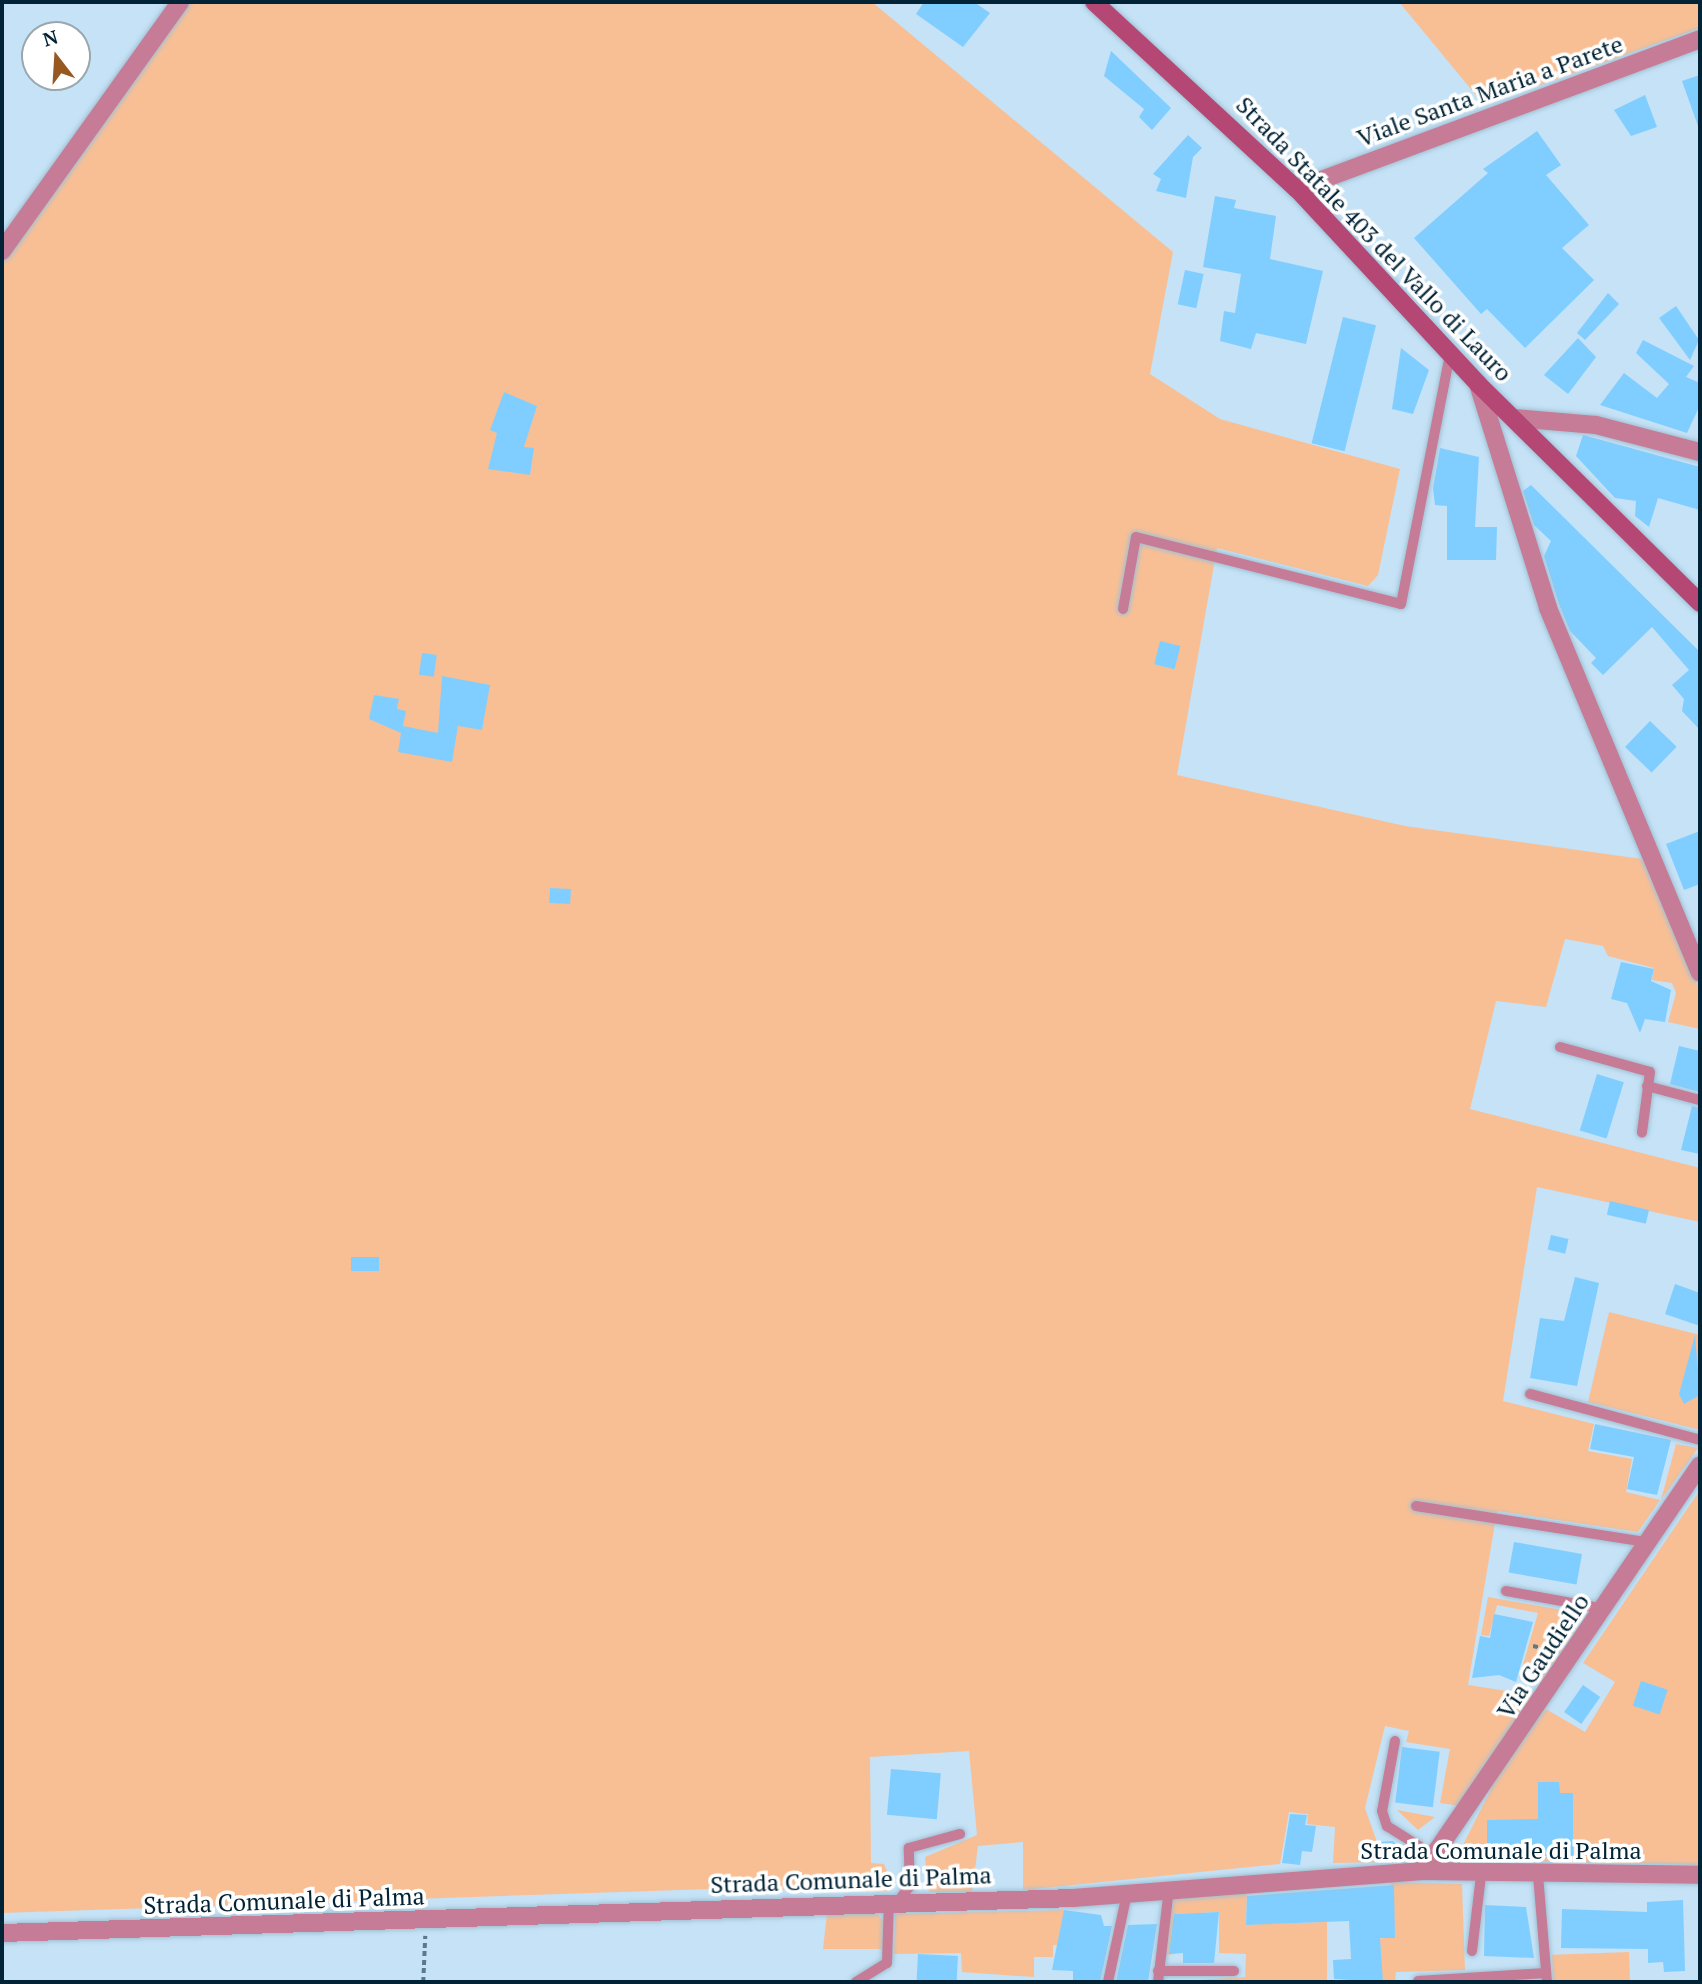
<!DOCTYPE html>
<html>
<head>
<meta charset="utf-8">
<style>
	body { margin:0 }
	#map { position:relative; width:1702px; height:1984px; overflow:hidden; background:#c5e2f6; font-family:"PT Serif",serif }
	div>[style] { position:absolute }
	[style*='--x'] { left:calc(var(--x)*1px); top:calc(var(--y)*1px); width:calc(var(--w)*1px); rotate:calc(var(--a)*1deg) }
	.green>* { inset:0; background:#f8bf95; transform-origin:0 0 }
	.building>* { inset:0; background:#80ceff; transform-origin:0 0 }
	.path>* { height:3.5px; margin-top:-1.75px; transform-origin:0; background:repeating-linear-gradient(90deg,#59798c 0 5px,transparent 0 8.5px) }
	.roads { filter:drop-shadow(0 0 2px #a2c0d3) drop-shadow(0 0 2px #a2c0d3) }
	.lane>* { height:10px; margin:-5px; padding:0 5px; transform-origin:5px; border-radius:5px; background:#c67c96 }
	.street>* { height:18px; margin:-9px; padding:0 9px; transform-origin:9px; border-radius:9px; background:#c67c96 }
	.secondary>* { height:18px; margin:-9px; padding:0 9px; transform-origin:9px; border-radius:9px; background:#b44774 }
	span { translate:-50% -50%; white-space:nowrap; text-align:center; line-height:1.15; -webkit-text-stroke:7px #fff; paint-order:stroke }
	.street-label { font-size:24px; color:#012335 }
	.frame { position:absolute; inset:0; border:4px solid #012335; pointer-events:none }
	.north { position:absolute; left:21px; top:21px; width:70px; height:70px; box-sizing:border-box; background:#fff; border:2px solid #99a7ae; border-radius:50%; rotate:343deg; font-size:19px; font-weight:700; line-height:28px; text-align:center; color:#012335 }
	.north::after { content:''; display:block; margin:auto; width:24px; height:32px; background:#985822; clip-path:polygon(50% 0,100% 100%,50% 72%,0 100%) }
</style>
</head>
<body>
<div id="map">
	<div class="green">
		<i style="clip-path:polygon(176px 2px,872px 2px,1173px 252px,1150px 374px,1220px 419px,1400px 469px,1378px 575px,1368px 586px,1217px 548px,1177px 775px,1405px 826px,1642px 859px,1700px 991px,1700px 1029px,1668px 1022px,1676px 993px,1672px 983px,1652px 980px,1654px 968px,1608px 956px,1603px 946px,1565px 939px,1546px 1007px,1496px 1001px,1470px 1109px,1700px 1168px,1700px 1222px,1537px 1187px,1503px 1401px,1594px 1424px,1588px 1451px,1632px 1459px,1626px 1492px,1660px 1500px,1638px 1532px,1497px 1511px,1468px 1685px,1533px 1695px,1460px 1806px,1440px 1803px,1450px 1749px,1406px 1742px,1409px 1731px,1385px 1726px,1365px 1808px,1384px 1862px,1333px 1863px,1335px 1827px,1307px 1824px,1308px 1814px,1289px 1812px,1280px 1864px,1023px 1890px,1023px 1842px,978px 1846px,972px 1892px,929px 1892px,925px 1857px,977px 1835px,969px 1751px,870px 1757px,871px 1863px,884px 1864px,894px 1888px,886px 1891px,710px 1889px,2px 1913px,2px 260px)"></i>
		<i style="clip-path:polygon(1399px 2px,1700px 2px,1700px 28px,1484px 105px)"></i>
		<i style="clip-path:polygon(1609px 1312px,1700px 1335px,1700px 1430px,1588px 1402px)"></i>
		<i style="clip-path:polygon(1676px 1444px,1698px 1448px,1661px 1500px)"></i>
		<i style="clip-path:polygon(1700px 1490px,1700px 1865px,1456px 1859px,1504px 1763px,1546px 1709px,1585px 1732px,1615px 1682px,1583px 1663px)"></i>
		<i style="clip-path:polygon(1488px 1597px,1585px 1614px,1540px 1683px,1519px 1678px,1538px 1613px,1497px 1605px,1489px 1636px,1481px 1635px)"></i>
		<i style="clip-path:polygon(1397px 1810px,1435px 1817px,1418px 1830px)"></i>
		<i style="clip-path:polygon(1391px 1882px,1462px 1884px,1465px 1970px,1396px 1972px,1395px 1981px,1377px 1982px,1376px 1939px,1395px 1937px)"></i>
		<i style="clip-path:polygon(1247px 1891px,1246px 1924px,1327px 1922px,1327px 1980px,1165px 1982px,1245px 1977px,1246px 1954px,1219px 1953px,1219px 1912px,1174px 1914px,1175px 1954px,1165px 1955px,1165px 1899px)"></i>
		<i style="clip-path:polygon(1064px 1910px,1060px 1945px,1053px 1945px,1053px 1957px,1034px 1957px,1034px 1977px,962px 1972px,961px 1953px,894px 1954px,895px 1914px)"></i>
		<i style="clip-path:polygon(877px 1913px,884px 1922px,884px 1949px,823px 1949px,827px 1914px)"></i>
		<i style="left:1629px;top:1952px;width:30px;height:77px;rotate:88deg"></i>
	</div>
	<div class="building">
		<i style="clip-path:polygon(924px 2px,974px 2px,990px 13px,963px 47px,916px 14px)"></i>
		<i style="clip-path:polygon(1111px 51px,1171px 108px,1152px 130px,1139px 117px,1144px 109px,1104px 76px)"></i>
		<i style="clip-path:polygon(1700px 75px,1700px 126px,1698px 126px,1682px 81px)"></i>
		<i style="clip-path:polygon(1645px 95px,1657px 127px,1631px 136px,1614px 110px)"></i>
		<i style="clip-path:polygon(1404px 115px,1411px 133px,1374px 143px,1369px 128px)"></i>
		<i style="clip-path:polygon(1537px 131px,1561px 165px,1546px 175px,1589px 225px,1562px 248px,1594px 280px,1525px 348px,1487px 309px,1481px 314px,1414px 238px,1488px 173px,1483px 169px)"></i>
		<i style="clip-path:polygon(1188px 135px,1202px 148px,1193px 157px,1186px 198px,1156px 191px,1161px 179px,1153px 174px)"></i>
		<i style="clip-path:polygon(1215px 196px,1236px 200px,1234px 208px,1276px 216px,1270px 259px,1323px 271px,1306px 344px,1256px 333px,1251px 349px,1220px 341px,1224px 311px,1235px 313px,1241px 274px,1203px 267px)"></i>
		<i style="left:1185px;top:270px;width:19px;height:35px;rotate:12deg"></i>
		<i style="clip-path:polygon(1608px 293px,1619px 304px,1585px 340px,1577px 333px)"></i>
		<i style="clip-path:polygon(1676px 306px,1699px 340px,1690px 360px,1659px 318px)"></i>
		<i style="left:1343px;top:317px;width:34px;height:130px;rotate:14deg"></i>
		<i style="clip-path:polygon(1578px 338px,1596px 357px,1568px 394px,1544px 375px)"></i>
		<i style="clip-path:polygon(1643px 340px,1694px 366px,1686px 377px,1700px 383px,1700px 405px,1687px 433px,1600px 405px,1624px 373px,1657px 398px,1669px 384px,1636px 353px)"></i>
		<i style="clip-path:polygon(1401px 348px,1429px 370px,1413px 414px,1392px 409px)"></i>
		<i style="clip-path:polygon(504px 392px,537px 406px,524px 447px,534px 448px,530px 475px,488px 469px,497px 433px,490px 430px)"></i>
		<i style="clip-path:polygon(1583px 435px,1700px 467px,1700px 510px,1658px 498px,1649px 527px,1635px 516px,1636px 501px,1615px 498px,1576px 456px)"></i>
		<i style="clip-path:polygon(1440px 448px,1479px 457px,1475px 527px,1497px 527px,1496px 560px,1447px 560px,1447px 506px,1435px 505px,1433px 488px)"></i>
		<i style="clip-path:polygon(1531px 485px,1700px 652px,1700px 730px,1682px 711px,1684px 699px,1672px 685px,1689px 670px,1652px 627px,1603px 675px,1591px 663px,1596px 658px,1570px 631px,1559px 604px,1544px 556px,1551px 541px,1534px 525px,1523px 491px)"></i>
		<i style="left:1160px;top:641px;width:21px;height:24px;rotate:14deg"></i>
		<i style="left:422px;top:653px;width:15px;height:22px;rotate:8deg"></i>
		<i style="clip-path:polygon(442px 676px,490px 685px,482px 730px,458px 726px,452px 762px,398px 752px,401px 733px,369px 719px,374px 695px,399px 699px,397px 709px,406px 711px,403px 726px,438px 733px)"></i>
		<i style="left:1650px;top:721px;width:37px;height:36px;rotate:44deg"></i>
		<i style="clip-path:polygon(1700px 831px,1700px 884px,1684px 890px,1666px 844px)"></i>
		<i style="left:550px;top:888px;width:21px;height:15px;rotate:3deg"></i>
		<i style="clip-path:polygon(1621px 962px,1654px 969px,1651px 981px,1671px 990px,1665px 1022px,1645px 1019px,1640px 1033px,1627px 1003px,1611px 999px)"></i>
		<i style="clip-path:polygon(1679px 1046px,1700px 1051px,1700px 1092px,1670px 1084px)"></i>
		<i style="left:1597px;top:1074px;width:28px;height:59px;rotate:17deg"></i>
		<i style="clip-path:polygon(1692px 1106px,1700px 1108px,1700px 1154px,1681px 1150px)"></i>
		<i style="left:1610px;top:1201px;width:40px;height:14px;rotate:13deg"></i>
		<i style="left:1551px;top:1235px;width:18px;height:15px;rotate:13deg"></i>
		<i style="left:351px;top:1257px;width:28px;height:14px"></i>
		<i style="clip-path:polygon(1575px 1277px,1599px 1283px,1577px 1386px,1530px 1378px,1540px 1318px,1564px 1321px)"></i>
		<i style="clip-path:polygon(1675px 1284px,1700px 1293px,1700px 1326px,1665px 1314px)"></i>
		<i style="clip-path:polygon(1695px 1335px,1700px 1395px,1684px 1404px,1679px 1394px)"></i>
		<i style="clip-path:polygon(1595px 1424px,1671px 1440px,1657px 1495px,1627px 1489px,1634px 1457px,1590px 1449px)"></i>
		<i style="left:1514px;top:1542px;width:69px;height:31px;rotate:10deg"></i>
		<i style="clip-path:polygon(1494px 1614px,1533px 1622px,1516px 1682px,1499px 1675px,1472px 1678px,1480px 1636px,1490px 1638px)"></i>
		<i style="left:1641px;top:1681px;width:28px;height:26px;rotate:18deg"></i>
		<i style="left:1583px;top:1685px;width:21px;height:33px;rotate:35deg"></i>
		<i style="left:1402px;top:1747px;width:38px;height:56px;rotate:7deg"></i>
		<i style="left:891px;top:1769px;width:50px;height:46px;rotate:5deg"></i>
		<i style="clip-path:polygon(1538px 1782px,1559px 1782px,1560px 1793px,1573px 1793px,1573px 1858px,1487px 1857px,1487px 1820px,1538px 1819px)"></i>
		<i style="clip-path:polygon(1290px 1814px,1307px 1815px,1305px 1825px,1316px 1826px,1312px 1852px,1302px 1851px,1300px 1865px,1282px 1863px)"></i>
		<i style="clip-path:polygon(1393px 1841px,1409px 1856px,1384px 1862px,1377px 1842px)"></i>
		<i style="clip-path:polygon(1394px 1885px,1395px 1938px,1380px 1938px,1383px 1982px,1334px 1979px,1333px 1960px,1351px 1959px,1349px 1921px,1246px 1925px,1247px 1896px)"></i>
		<i style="clip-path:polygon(1683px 1900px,1685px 1971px,1664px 1972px,1663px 1962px,1648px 1963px,1648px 1949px,1561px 1948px,1562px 1909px,1647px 1912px,1647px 1902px)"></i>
		<i style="clip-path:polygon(1485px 1905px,1526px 1907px,1534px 1958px,1484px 1956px)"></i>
		<i style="clip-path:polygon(1064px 1910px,1101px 1915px,1104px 1926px,1112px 1926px,1100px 1982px,1073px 1982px,1073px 1971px,1052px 1970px)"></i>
		<i style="clip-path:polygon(1219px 1912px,1214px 1963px,1183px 1963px,1183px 1953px,1169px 1954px,1174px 1914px)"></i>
		<i style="clip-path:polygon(1157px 1924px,1148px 1982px,1116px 1982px,1128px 1925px)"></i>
		<i style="left:918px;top:1954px;width:40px;height:28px;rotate:3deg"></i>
	</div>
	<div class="path">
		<i style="--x:1533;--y:1646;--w:18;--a:13"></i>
		<i style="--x:423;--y:1982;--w:46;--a:-87.5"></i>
	</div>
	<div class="roads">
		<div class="lane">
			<i style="--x:1123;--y:609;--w:73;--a:-79.8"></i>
			<i style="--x:1136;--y:537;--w:273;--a:14.2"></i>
			<i style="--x:1401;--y:604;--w:255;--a:-78.9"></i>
			<i style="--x:1560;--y:1047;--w:93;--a:15.5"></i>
			<i style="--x:1650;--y:1072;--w:61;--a:97.6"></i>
			<i style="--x:1647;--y:1086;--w:55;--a:14.8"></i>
			<i style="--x:1530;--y:1394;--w:176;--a:15.1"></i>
			<i style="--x:1416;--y:1506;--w:238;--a:8.9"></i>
			<i style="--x:1506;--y:1591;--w:101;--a:10.3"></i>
			<i style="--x:1395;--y:1741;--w:71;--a:100.5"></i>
			<i style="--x:1382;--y:1811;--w:16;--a:72"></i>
			<i style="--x:1387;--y:1826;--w:38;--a:32"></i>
			<i style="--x:1419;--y:1846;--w:25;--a:81"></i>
			<i style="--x:1538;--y:1875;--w:107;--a:85.2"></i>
			<i style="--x:899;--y:1900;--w:18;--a:-52"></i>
			<i style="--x:910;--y:1886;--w:38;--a:-92"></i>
			<i style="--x:909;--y:1848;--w:53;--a:-15.4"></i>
			<i style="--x:1472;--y:1951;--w:77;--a:-83.2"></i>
			<i style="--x:1158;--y:1971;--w:76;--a:0"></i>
			<i style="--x:1418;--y:1981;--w:128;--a:-3.6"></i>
			<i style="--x:856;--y:1982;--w:36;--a:-32"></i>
			<i style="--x:887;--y:1963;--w:63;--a:-88.2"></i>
			<i style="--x:1108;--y:1982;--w:91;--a:-77.9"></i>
			<i style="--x:1158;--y:1982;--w:94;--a:-83.3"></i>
		</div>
		<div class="street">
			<i style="--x:1297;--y:189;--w:430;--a:-20.4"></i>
			<i style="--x:2;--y:251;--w:306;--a:-54.4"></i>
			<i style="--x:1478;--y:384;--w:235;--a:72.6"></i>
			<i style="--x:1548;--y:608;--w:395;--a:67.4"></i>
			<i style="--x:1514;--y:418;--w:82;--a:4.9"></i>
			<i style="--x:1596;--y:425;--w:107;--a:14.6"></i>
			<i style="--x:1423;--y:1871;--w:491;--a:-55.7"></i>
			<i style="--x:2;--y:1933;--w:1072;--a:-1.87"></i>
			<i style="--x:1073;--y:1898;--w:351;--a:-4.4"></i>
			<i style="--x:1423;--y:1871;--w:277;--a:0.8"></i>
		</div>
		<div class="secondary">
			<i style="--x:1094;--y:2;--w:276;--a:42.7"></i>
			<i style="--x:1297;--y:189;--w:266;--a:47.1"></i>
			<i style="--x:1478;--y:384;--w:312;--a:44.6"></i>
		</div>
	</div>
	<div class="street-label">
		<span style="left:1490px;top:91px;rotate:-20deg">Viale Santa Maria a Parete</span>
		<span style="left:1374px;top:239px;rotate:46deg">Strada Statale 403 del Vallo di Lauro</span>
		<span style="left:1543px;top:1656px;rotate:-56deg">Via Gaudiello</span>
		<span style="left:1501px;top:1851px">Strada Comunale di Palma</span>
		<span style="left:851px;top:1880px;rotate:-2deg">Strada Comunale di Palma</span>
		<span style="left:284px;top:1901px;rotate:-2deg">Strada Comunale di Palma</span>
	</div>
	<div class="frame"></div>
	<div class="north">N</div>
</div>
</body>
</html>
